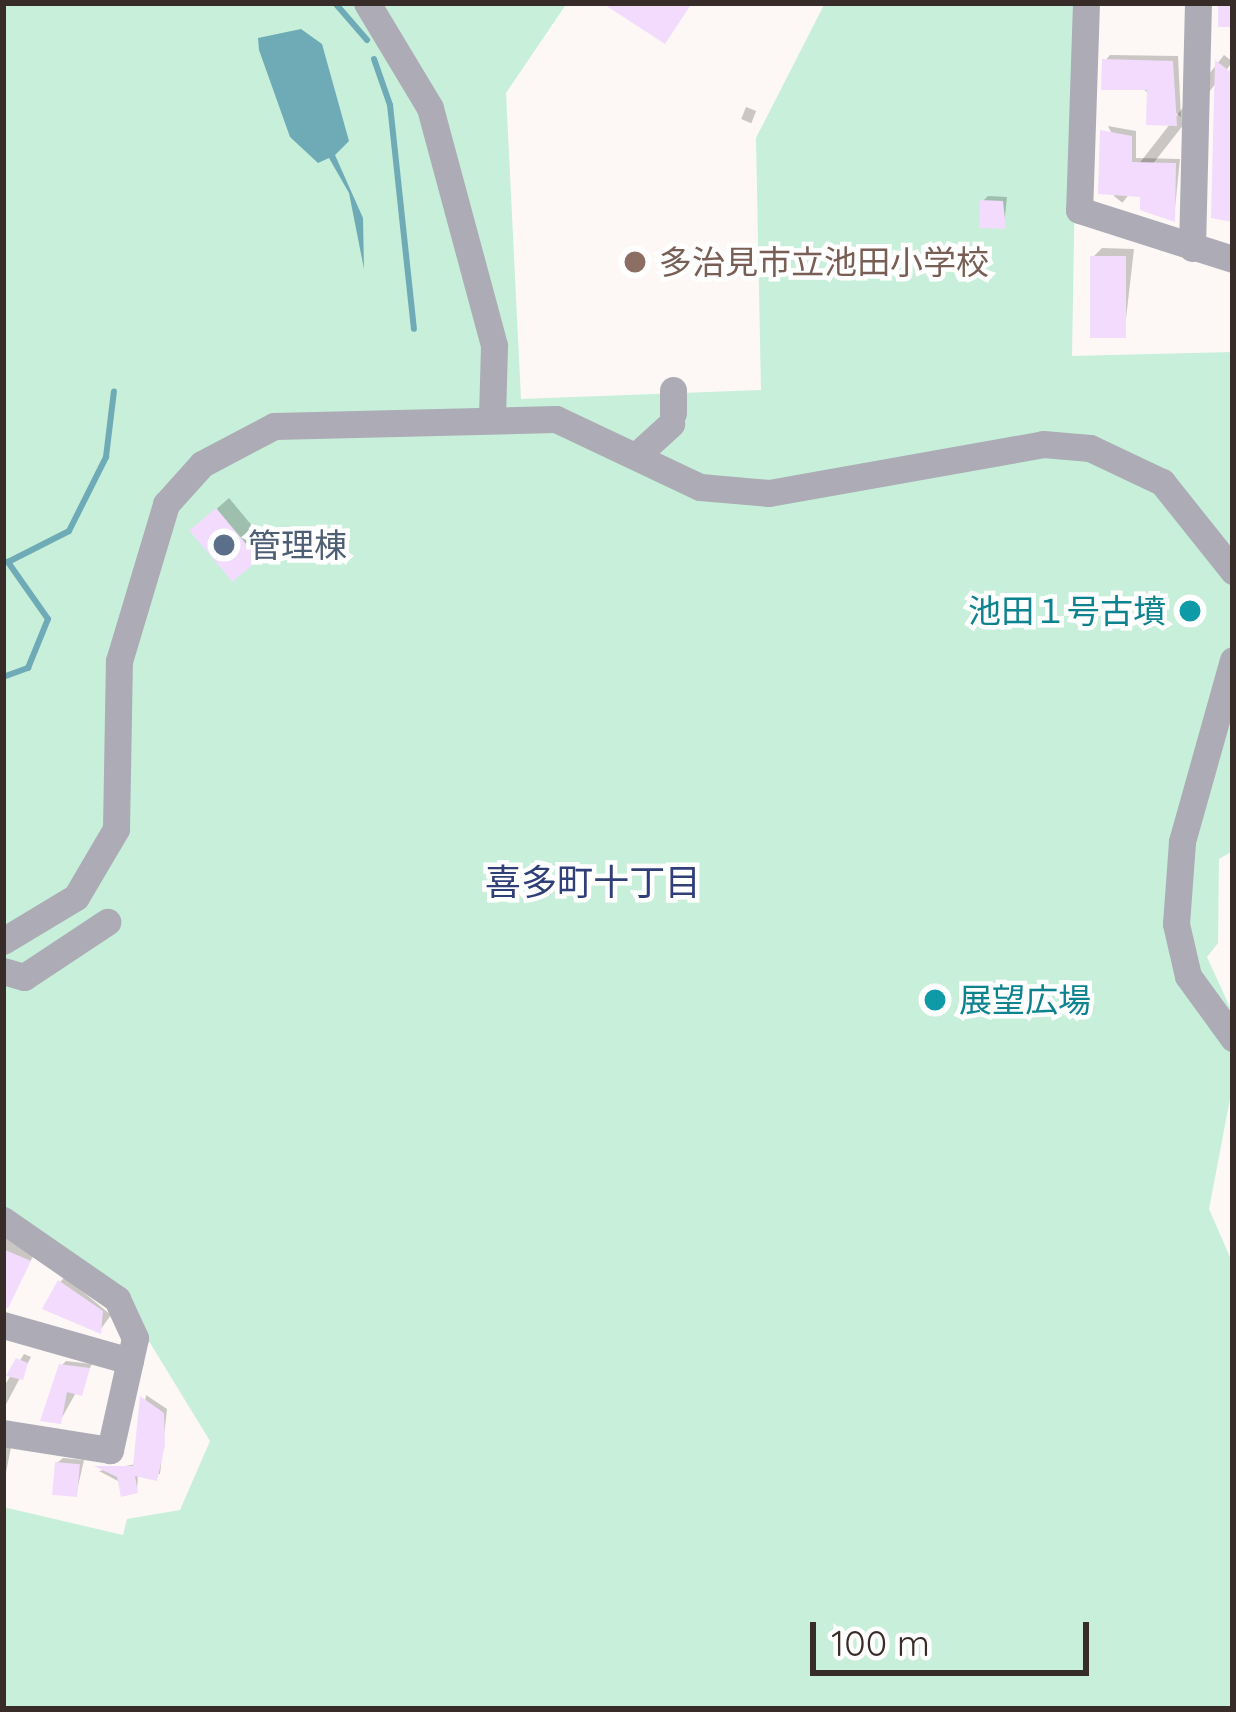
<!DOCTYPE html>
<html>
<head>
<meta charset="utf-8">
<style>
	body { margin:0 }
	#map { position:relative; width:1236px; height:1712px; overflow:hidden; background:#fdf8f5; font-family:Quicksand,"Noto Sans JP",sans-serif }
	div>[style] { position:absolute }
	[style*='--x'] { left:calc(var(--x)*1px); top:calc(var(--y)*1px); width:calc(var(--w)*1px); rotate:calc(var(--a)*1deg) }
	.green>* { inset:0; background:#c7efda }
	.water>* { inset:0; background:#6fabb7 }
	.shadow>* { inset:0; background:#0003; transform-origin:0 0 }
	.stream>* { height:6px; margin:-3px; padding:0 3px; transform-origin:3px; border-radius:3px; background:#6fabb7 }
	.building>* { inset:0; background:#f2dbfc; transform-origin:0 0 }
	.minor>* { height:27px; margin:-13.5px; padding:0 13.5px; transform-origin:13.5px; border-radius:13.5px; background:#acabb6 }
	.dots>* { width:33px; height:33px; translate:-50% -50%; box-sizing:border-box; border:6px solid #fff; border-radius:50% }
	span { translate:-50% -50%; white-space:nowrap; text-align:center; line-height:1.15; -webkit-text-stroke:9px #fff; paint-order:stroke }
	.education-label { font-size:33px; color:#785e54 }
	.left { translate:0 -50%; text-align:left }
	.service-label { font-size:33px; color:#4e5e75 }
	.culture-label { font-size:33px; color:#0d838f }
	.right { translate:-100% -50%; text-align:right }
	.neighbourhood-label { font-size:36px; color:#313f79 }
	.frame { position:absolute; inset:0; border:6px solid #372c28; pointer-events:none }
	.scale { position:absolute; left:810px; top:1622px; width:279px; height:54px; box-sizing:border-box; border:6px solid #372c28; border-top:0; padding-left:15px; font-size:36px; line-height:42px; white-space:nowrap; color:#372c28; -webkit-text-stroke:9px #fff; paint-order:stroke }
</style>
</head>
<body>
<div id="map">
	<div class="green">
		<i style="clip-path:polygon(3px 3px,567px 3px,506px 93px,521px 399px,761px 390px,756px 138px,825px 3px,1078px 3px,1072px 356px,1233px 352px,1233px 851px,1219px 859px,1218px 943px,1207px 957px,1233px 1014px,1233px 1083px,1209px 1209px,1233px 1264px,1233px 1709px,3px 1709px,3px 1507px,123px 1535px,127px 1519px,180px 1510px,210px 1441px,144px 1333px,3px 1211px)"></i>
	</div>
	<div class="water">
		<i style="clip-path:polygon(301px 29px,322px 44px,349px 141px,335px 155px,363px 218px,364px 269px,349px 193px,329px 158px,318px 163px,290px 137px,259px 50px,258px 38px)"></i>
	</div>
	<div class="shadow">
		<i style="clip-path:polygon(1110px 55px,1178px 56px,1181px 117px,1105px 61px)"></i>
		<i style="left:1224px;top:55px;width:11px;height:179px;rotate:38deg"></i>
		<i style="left:746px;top:107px;width:11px;height:13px;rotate:22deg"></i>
		<i style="clip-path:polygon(1108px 126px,1136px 131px,1136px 158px,1180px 159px,1174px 218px,1143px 194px)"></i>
		<i style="clip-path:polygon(988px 196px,1007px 197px,1004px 226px,983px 201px)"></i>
		<i style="clip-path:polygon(1102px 248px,1134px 249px,1124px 336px,1093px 257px)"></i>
		<i style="clip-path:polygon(229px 498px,268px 545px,256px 557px,205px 519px)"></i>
		<i style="clip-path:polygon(3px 1236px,34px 1255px,3px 1306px)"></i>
		<i style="clip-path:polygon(65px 1277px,111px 1315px,100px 1330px,60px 1282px)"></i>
		<i style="clip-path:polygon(24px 1354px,31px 1357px,3px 1410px,3px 1388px)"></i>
		<i style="clip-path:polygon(66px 1361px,92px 1364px,60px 1421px,61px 1366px)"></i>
		<i style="clip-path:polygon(146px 1395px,167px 1409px,160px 1474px,138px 1474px,137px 1491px,99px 1471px,136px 1464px)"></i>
		<i style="clip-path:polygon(3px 1444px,11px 1447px,3px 1488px)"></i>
		<i style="clip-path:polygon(63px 1458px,84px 1460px,76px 1495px,57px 1463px)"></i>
	</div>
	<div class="stream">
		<i style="--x:335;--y:3;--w:49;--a:49.1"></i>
		<i style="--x:374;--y:59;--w:49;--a:70.8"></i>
		<i style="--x:390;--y:105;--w:225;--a:83.9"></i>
		<i style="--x:3;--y:677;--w:27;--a:-20"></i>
		<i style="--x:28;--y:668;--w:53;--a:-67.8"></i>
		<i style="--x:48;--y:619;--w:70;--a:-125.1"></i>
		<i style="--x:8;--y:562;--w:68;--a:-26.9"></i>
		<i style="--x:69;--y:531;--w:83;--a:-63.4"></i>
		<i style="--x:106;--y:457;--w:66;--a:-83.1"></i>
	</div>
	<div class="building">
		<i style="clip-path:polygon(602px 3px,692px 3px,665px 44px)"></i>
		<i style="left:1218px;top:3px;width:15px;height:24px"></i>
		<i style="clip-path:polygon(1102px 59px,1173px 61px,1177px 126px,1146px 125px,1147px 90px,1101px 90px)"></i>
		<i style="clip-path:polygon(1215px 60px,1232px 73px,1233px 222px,1211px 218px)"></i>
		<i style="clip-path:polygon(1100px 130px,1132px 136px,1132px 162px,1176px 163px,1175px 222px,1140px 210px,1140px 197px,1098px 194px)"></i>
		<i style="clip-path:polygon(980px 200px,1003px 201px,1006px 229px,979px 228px)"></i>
		<i style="left:1090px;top:256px;width:36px;height:82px"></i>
		<i style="left:216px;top:508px;width:67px;height:35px;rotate:50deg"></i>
		<i style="clip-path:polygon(3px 1249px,31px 1261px,8px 1308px,3px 1307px)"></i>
		<i style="clip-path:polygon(58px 1280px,103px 1311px,101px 1334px,42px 1309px)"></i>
		<i style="clip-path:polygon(16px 1358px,28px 1363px,23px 1380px,6px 1376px)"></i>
		<i style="clip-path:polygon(59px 1364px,90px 1368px,82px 1396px,67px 1392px,61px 1424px,40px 1421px)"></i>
		<i style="clip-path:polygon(140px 1396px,164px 1413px,165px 1445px,157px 1481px,135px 1476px,138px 1493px,121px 1497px,117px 1477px,94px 1466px,133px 1466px)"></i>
		<i style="left:55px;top:1462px;width:25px;height:33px;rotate:5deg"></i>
	</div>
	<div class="minor">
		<i style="--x:367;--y:3;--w:122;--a:59"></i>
		<i style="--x:430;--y:108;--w:246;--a:74.9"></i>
		<i style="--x:494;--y:346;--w:72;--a:91.6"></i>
		<i style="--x:1086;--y:3;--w:207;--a:91.9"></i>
		<i style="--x:1079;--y:210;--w:162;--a:17.7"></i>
		<i style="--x:1192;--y:248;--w:245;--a:-88.6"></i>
		<i style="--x:673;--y:390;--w:23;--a:90"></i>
		<i style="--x:638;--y:454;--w:45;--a:-42.3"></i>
		<i style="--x:1233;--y:660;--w:189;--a:105.7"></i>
		<i style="--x:1182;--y:842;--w:82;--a:94.2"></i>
		<i style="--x:1176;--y:924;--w:53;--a:77"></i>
		<i style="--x:1188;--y:976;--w:77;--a:54"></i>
		<i style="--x:3;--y:941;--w:85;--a:-31.1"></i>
		<i style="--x:76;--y:897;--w:79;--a:-59.5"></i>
		<i style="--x:116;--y:829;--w:168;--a:-89"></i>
		<i style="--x:119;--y:661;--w:164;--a:-73.3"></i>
		<i style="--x:166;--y:504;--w:54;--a:-48"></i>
		<i style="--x:202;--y:464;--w:81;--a:-27.8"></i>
		<i style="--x:274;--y:426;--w:282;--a:-1.4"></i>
		<i style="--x:556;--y:419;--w:159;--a:25.3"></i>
		<i style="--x:700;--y:487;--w:69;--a:5"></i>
		<i style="--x:769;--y:493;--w:278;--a:-10.1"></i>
		<i style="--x:1043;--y:444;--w:47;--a:4.9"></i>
		<i style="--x:1090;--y:448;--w:80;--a:25.3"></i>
		<i style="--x:1162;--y:482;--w:114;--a:51.4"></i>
		<i style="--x:3;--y:971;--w:22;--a:16"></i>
		<i style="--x:24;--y:977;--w:100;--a:-33.5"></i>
		<i style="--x:3;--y:1220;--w:139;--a:34.7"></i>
		<i style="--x:117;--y:1299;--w:43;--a:65.2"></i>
		<i style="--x:135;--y:1338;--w:115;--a:102.6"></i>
		<i style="--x:110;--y:1450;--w:108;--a:-171"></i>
		<i style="--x:3;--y:1325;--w:132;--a:15.8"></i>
	</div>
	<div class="dots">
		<i style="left:635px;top:262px;background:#8d6e63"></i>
		<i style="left:224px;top:545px;background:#5c6f8a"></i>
		<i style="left:1190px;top:611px;background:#0f9aa8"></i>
		<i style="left:935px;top:1000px;background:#0f9aa8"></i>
	</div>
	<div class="education-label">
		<span class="left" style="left:659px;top:262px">多治見市立池田小学校</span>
	</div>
	<div class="service-label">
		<span class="left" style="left:248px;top:545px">管理棟</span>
	</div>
	<div class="culture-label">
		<span class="right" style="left:1166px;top:611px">池田１号古墳</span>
		<span class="left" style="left:959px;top:1000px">展望広場</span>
	</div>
	<div class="neighbourhood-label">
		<span style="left:593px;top:882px">喜多町十丁目</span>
	</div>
	<div class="frame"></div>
	<div class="scale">100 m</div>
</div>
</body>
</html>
